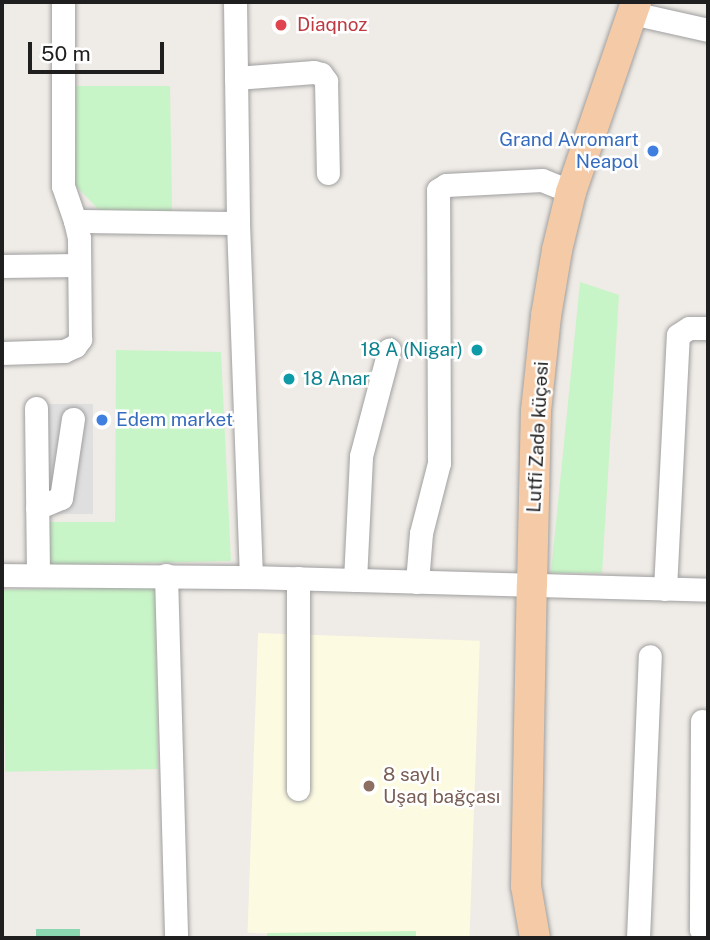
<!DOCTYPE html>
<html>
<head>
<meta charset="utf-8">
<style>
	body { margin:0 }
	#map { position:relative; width:710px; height:940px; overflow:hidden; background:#efebe6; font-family:"Public Sans",sans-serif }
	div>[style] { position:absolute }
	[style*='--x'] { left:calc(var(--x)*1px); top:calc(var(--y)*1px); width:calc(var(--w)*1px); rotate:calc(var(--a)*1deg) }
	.education>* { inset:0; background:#fcfae1; transform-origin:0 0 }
	.park>* { inset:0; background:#c8f5c7; transform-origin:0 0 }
	.pitch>* { inset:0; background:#8bd7b2; transform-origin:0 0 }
	.parking>* { inset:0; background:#dfdfdf; transform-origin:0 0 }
	.roads { filter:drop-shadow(0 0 2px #a0a0a0) drop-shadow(0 0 2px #a0a0a0) }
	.minor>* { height:23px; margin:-11.5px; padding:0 11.5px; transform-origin:11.5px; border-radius:11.5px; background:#fff }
	.major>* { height:30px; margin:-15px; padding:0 15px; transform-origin:15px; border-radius:15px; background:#f4cba6 }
	.dots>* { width:19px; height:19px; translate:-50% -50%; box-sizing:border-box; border:4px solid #fff; border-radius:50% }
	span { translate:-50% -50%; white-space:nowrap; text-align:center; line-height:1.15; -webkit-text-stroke:5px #fff; paint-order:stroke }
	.health-label { font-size:19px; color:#be3a42 }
	.left { translate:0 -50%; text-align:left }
	.shop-label { font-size:19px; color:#366cbe }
	.right { translate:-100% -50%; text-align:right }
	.culture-label { font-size:19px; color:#0d838f }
	.street-label { font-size:19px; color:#1f1f1f }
	.education-label { font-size:19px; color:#785e54 }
	.frame { position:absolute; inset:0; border:4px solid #1f1f1f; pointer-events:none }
	.scale { position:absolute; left:28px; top:42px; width:136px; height:32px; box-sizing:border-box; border:4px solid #1f1f1f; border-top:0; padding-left:9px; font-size:21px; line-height:24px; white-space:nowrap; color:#1f1f1f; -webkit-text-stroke:5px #fff; paint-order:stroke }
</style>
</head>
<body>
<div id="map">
	<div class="education">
		<i style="left:258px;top:633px;width:222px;height:300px;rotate:2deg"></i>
	</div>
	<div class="park">
		<i style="clip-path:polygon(76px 86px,170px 86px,172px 211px,101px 212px,75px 185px)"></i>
		<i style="clip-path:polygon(580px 282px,619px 295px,602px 573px,551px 573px)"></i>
		<i style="clip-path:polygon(116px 350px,221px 352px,231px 561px,46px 565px,45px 522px,115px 522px)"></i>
		<i style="left:155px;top:587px;width:182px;height:153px;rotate:89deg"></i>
		<i style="clip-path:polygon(416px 931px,416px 938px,267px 938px,267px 933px)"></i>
	</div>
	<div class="pitch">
		<i style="left:36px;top:929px;width:44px;height:9px"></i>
	</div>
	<div class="parking">
		<i style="left:45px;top:404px;width:48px;height:110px"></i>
	</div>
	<div class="roads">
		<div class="minor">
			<i style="--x:63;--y:2;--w:184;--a:90"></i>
			<i style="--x:63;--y:186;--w:37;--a:71"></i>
			<i style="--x:75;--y:221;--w:163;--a:0.7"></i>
			<i style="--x:235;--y:2;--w:221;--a:89.2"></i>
			<i style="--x:238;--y:223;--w:354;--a:87.9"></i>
			<i style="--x:251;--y:577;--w:457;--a:1.6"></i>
			<i style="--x:632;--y:13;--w:78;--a:12.6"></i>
			<i style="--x:236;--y:78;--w:78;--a:-4.4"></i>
			<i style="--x:314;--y:72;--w:7;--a:16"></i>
			<i style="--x:321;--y:74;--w:9;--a:54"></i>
			<i style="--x:326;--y:81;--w:92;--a:88.8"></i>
			<i style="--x:2;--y:266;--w:77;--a:-0.7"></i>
			<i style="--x:2;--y:353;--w:62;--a:-1.8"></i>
			<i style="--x:64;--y:351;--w:12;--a:-24"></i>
			<i style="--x:75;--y:346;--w:9;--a:-54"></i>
			<i style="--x:80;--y:339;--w:101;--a:-90.6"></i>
			<i style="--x:79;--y:238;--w:17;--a:-103"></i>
			<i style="--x:36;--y:408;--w:167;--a:89.3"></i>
			<i style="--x:37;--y:508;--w:26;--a:-23"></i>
			<i style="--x:61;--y:498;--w:80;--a:-81.4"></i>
			<i style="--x:2;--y:575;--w:249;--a:0.5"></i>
			<i style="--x:166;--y:575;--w:363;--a:88.4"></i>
			<i style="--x:298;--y:578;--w:211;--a:90"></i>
			<i style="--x:355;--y:580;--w:124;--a:-87.2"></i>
			<i style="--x:361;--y:456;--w:110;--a:-75.2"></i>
			<i style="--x:417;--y:582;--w:49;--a:-85.3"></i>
			<i style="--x:421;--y:533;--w:72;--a:-75.6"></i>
			<i style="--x:439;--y:463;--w:273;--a:-90.2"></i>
			<i style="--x:438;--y:190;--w:9;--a:-32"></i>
			<i style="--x:446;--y:185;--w:96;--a:-3"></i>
			<i style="--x:542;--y:180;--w:31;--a:22"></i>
			<i style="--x:665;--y:589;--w:254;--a:-87.1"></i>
			<i style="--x:678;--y:335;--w:13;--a:-32"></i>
			<i style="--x:689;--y:328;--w:19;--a:0"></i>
			<i style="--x:702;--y:721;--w:208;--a:90.3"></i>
			<i style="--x:701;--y:929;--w:11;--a:49"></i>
			<i style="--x:638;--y:938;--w:282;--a:-87.6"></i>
		</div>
		<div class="major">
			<i style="--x:535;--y:938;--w:53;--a:-99.8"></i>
			<i style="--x:526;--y:886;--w:301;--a:-88.9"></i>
			<i style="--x:532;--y:585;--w:174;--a:-88.7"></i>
			<i style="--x:536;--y:411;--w:96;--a:-84"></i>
			<i style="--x:546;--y:316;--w:67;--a:-80.5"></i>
			<i style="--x:557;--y:250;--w:60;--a:-76.4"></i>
			<i style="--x:571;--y:192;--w:201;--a:-71.1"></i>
		</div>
	</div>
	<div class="dots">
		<i style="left:281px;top:25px;background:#e0444e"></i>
		<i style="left:653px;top:151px;background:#3f7fe0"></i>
		<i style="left:477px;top:350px;background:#0f9aa8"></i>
		<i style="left:289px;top:379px;background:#0f9aa8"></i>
		<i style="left:102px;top:420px;background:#3f7fe0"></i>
		<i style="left:369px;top:786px;background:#8d6e63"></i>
	</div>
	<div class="health-label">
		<span class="left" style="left:297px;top:25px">Diaqnoz</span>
	</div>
	<div class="shop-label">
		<span class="right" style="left:639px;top:151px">Grand Avromart<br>Neapol</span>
		<span class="left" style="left:116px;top:420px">Edem market</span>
	</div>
	<div class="culture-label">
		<span class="right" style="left:463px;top:350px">18 A (Nigar)</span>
		<span class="left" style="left:303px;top:379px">18 Anar</span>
	</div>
	<div class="street-label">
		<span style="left:538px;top:437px;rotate:-87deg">Lutfi Zadə küçəsi</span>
	</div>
	<div class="education-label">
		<span class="left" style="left:383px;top:786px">8 saylı<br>Uşaq bağçası</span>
	</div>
	<div class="frame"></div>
	<div class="scale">50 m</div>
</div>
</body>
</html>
